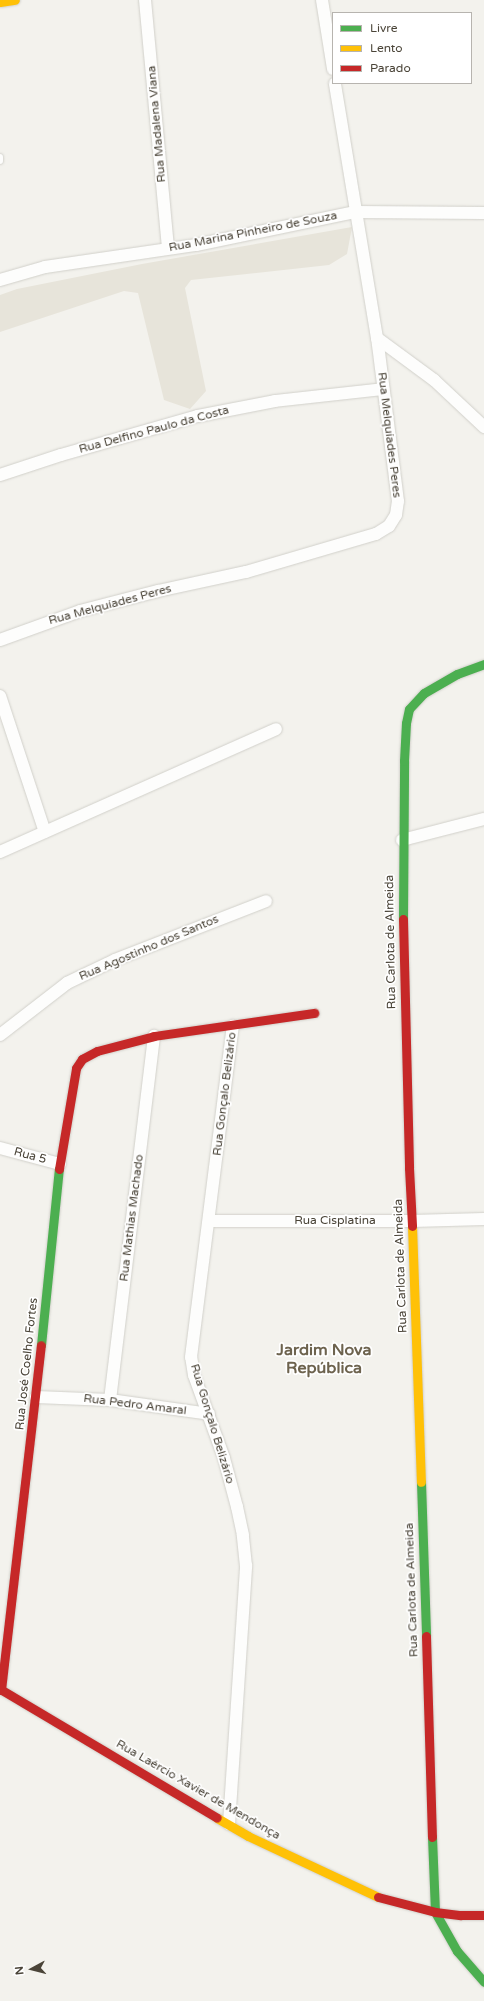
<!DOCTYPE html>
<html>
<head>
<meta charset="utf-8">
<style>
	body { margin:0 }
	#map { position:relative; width:484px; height:2001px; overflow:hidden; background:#f3f2ed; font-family:"Varela Round",sans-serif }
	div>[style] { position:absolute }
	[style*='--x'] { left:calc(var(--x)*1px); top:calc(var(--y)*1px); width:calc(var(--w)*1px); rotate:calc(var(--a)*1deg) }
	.residential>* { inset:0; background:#e7e4da }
	.roads { filter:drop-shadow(0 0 1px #d1d0ca) drop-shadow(0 0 1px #d1d0ca) }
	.lane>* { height:6px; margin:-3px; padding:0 3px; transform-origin:3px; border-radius:3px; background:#fdfdfc }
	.street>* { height:12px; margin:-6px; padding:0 6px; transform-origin:6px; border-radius:6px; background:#fdfdfc }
	.fast>* { height:9px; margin:-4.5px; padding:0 4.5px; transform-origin:4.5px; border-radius:4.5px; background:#4caf50 }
	.slow>* { height:9px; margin:-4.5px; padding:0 4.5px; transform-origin:4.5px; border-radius:4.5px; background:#ffc107 }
	.jam>* { height:9px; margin:-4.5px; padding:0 4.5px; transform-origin:4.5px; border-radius:4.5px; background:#c62828 }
	span { translate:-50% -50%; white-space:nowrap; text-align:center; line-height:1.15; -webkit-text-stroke:3.5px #fff; paint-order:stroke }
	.street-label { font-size:12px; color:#4a4438 }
	.district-label { font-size:16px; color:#6d634e; font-weight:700 }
	.legend { position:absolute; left:332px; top:12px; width:140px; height:72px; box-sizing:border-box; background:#fff; border:1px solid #b7b4af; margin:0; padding:5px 7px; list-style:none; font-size:12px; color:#4a4438 }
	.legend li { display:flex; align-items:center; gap:8px; height:20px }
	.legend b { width:20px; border:1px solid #b7b4af }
	.north { position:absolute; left:12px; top:1949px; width:40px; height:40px; -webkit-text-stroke:3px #fff; paint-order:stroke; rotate:263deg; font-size:11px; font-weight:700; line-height:16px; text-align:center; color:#4a4438 }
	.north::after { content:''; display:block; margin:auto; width:14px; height:18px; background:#4a4438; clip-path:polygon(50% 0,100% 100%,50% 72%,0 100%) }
</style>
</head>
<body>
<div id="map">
	<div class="residential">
		<i style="clip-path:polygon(352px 227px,347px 254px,329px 265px,191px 280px,185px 288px,206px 391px,190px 409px,164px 400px,138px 293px,124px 291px,0 332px,0 295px,17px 289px,142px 264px)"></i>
	</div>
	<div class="roads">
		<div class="lane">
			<i style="--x:0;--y:157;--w:4;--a:90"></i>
		</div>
		<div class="street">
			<i style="--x:145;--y:0;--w:249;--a:84.7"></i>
			<i style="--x:322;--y:0;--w:70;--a:80.9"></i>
			<i style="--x:0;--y:280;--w:47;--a:-16.1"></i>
			<i style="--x:45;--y:267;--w:153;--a:-8.3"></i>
			<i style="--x:196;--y:245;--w:163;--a:-11.7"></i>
			<i style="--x:356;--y:212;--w:128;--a:0.4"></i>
			<i style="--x:377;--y:338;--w:71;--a:36.4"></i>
			<i style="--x:434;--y:380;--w:69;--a:43.2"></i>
			<i style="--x:0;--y:475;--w:64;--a:-18.2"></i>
			<i style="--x:61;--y:455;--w:142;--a:-15.9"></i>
			<i style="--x:198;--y:416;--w:78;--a:-11"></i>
			<i style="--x:275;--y:401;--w:109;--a:-6.3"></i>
			<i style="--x:0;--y:640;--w:85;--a:-19.9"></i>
			<i style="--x:80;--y:611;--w:81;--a:-14.4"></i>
			<i style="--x:158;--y:591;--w:90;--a:-12.2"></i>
			<i style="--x:246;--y:572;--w:135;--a:-16.3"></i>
			<i style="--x:376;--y:534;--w:15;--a:-32"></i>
			<i style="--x:389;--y:526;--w:13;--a:-58"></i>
			<i style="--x:396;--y:515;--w:14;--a:-82"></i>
			<i style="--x:398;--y:501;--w:164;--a:-97.3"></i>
			<i style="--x:377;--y:338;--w:258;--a:-99.4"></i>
			<i style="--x:0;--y:696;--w:143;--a:71.7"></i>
			<i style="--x:402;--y:840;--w:85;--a:-14.4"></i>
			<i style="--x:0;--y:852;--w:302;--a:-24"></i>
			<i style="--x:0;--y:1035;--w:85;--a:-37.8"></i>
			<i style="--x:67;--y:983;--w:53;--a:-25.6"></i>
			<i style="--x:115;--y:960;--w:162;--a:-21.3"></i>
			<i style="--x:0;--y:1148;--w:62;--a:14.9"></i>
			<i style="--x:209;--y:1221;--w:203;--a:0"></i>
			<i style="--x:412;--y:1221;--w:72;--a:-1.6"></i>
			<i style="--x:36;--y:1397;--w:74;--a:2.3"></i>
			<i style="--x:110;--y:1400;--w:100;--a:8"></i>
			<i style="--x:110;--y:1400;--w:367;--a:-83.1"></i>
			<i style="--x:229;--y:1824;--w:259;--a:-86.2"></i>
			<i style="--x:246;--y:1566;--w:31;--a:-96"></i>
			<i style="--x:243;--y:1535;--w:29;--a:-102"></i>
			<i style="--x:237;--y:1507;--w:51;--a:-104.9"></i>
			<i style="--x:224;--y:1458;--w:88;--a:-109.9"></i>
			<i style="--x:194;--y:1375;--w:18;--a:-99"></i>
			<i style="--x:191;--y:1357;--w:334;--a:-82.8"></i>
		</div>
		<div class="fast">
			<i style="--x:403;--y:919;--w:158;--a:-89.6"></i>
			<i style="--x:404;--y:761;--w:38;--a:-87"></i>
			<i style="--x:406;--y:723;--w:14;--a:-78"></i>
			<i style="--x:409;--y:709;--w:22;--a:-47"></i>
			<i style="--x:424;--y:693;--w:38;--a:-30"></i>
			<i style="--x:457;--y:674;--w:29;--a:-20"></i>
			<i style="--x:41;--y:1345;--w:177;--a:-84.2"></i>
			<i style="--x:421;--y:1482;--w:154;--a:88.1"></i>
			<i style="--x:432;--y:1837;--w:75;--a:87.7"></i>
			<i style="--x:435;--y:1912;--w:45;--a:60.6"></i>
			<i style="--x:457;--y:1951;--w:41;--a:48.9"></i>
		</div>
		<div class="slow">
			<i style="--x:0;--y:2;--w:15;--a:-8"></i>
			<i style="--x:412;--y:1226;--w:256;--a:88"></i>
			<i style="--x:217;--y:1818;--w:36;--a:30"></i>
			<i style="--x:248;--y:1836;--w:144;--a:25.1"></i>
		</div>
		<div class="jam">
			<i style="--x:403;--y:919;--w:249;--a:88.6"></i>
			<i style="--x:409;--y:1168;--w:58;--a:87"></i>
			<i style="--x:59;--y:1169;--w:102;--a:-80.4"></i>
			<i style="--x:76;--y:1068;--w:11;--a:-56"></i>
			<i style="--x:82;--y:1059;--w:17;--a:-28"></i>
			<i style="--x:97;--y:1051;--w:59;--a:-14.7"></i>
			<i style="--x:154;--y:1036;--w:162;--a:-8.2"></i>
			<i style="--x:426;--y:1636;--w:201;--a:88.3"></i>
			<i style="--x:0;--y:1689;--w:252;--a:30.7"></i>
			<i style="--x:1;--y:1690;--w:347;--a:-83.4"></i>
			<i style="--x:378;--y:1897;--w:59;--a:14.7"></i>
			<i style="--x:435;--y:1912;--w:26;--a:7"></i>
			<i style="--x:461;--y:1915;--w:23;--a:0"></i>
		</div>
	</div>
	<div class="street-label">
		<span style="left:157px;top:124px;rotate:-95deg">Rua Madalena Viana</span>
		<span style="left:253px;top:232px;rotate:-11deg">Rua Marina Pinheiro de Souza</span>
		<span style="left:154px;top:430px;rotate:-15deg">Rua Delfino Paulo da Costa</span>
		<span style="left:389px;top:435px;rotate:83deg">Rua Melquíades Peres</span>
		<span style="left:110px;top:605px;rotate:-15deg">Rua Melquíades Peres</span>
		<span style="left:391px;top:942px;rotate:-91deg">Rua Carlota de Almeida</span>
		<span style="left:149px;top:948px;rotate:-23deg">Rua Agostinho dos Santos</span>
		<span style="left:225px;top:1094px;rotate:-83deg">Rua Gonçalo Belizário</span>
		<span style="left:30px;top:1156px;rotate:15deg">Rua 5</span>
		<span style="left:132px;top:1218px;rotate:-83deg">Rua Mathias Machado</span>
		<span style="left:335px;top:1221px">Rua Cisplatina</span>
		<span style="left:401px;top:1266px;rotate:-92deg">Rua Carlota de Almeida</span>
		<span style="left:27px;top:1364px;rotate:-84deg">Rua José Coelho Fortes</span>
		<span style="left:135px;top:1405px;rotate:7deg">Rua Pedro Amaral</span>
		<span style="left:212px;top:1424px;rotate:73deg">Rua Gonçalo Belizário</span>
		<span style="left:412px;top:1590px;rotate:-92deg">Rua Carlota de Almeida</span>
		<span style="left:198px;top:1790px;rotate:30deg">Rua Laércio Xavier de Mendonça</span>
	</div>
	<div class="district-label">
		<span style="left:324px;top:1359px">Jardim Nova<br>República</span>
	</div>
	<ul class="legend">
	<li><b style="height:5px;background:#4caf50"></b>Livre</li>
	<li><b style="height:5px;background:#ffc107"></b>Lento</li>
	<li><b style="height:5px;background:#c62828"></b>Parado</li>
	</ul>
	<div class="north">N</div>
</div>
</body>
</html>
